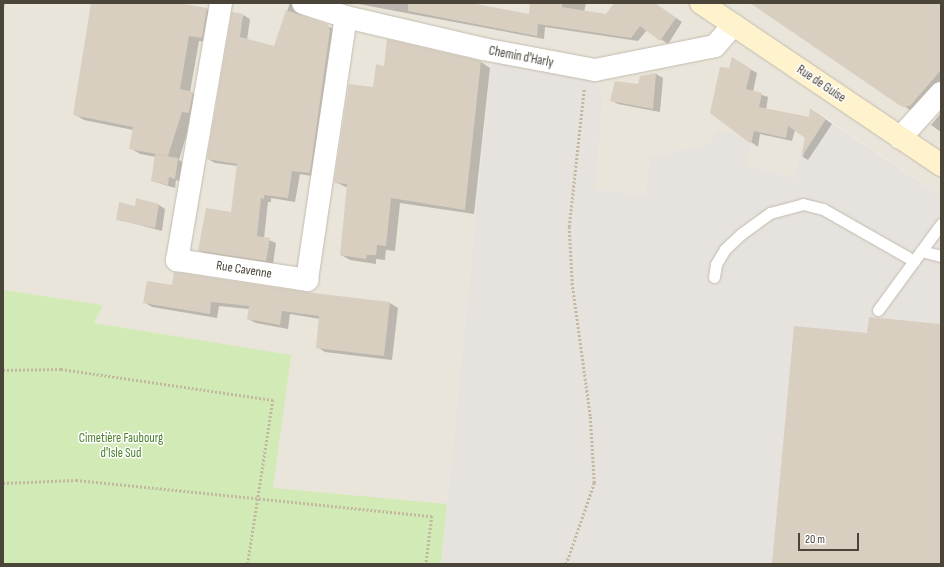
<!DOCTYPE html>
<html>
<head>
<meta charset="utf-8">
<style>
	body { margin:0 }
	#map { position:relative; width:944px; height:567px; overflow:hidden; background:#f6f3ec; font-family:"Sofia Sans Condensed",sans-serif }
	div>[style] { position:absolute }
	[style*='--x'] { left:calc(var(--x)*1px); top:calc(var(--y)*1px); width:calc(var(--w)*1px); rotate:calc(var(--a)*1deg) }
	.residential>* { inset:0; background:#eae5da }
	.industrial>* { inset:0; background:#e6e2dd }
	.green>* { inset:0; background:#d2eab5 }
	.shadow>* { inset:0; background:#0003 }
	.building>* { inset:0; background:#d8cfc1 }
	.path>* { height:2.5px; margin-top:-1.25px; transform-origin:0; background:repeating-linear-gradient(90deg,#c4b79f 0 2px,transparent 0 4px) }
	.roads { filter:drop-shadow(0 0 1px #c2bbae) drop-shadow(0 0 1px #c2bbae) }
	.lane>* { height:11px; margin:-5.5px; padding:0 5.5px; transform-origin:5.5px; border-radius:5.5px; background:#fff }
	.street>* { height:22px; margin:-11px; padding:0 11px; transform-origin:11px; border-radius:11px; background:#fff }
	.secondary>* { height:22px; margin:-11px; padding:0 11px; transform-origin:11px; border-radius:11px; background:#fff3cd }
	span { translate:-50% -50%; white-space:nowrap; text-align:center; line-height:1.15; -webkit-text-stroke:3px #fff; paint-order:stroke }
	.street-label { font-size:13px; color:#4b4439 }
	.park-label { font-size:13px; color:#4a7f2a }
	.frame { position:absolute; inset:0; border:4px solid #4b4439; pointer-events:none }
	.scale { position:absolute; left:798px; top:533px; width:61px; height:18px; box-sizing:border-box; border:2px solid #4b4439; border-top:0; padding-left:5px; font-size:12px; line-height:14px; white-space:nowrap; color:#4b4439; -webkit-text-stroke:3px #fff; paint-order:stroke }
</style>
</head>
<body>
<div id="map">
	<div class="residential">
		<i style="clip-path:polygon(3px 3px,941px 3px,941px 196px,811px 108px,795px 178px,747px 165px,712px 143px,649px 157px,645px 195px,593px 189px,603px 99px,491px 59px,441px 564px,3px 564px)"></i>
	</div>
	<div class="industrial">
		<i style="clip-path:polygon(491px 59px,593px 75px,603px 99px,594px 189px,645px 195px,649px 157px,712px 143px,716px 131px,737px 133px,751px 144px,747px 165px,795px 178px,810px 108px,941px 196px,941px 564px,441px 564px)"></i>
	</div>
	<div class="green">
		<i style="clip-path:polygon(3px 290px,103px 305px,94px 323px,291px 355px,273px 488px,447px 504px,441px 564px,3px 564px)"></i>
	</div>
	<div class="shadow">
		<i style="clip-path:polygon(3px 3px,5px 3px,3px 15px)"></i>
		<i style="clip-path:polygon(92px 3px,173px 3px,207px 9px,217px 15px,212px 43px,199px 41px,190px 92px,203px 98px,192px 117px,179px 160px,185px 163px,182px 182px,176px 180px,175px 188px,152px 181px,156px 157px,140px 154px,130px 148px,133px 130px,84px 120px,74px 114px)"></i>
		<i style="clip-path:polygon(290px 3px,300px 3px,298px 11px,304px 17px,334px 29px,317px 177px,300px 174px,295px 202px,271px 198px,271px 202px,268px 202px,264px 238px,276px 243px,273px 264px,206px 254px,199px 250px,232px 213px,238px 166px,215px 163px,208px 159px,243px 15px,250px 19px,247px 40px,275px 47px)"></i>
		<i style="clip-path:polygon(353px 3px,466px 3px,530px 15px,531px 3px,586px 3px,584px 12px,607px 15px,615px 3px,654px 3px,682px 22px,668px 44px,647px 30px,638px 41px,545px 27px,544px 39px)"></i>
		<i style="clip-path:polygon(752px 3px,941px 3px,941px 97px,916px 114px)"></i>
		<i style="clip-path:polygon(481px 62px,490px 68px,474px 214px,400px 203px,395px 251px,386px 250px,385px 260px,376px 259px,376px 264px,350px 260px,341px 255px,348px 188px,335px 182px,385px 67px)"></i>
		<i style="clip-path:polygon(738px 62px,757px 73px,753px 92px,768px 97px,766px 110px,809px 119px,817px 113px,832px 124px,808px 160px,803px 157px,806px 137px,795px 130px,792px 141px,760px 134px,758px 147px,711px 113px,730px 69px)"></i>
		<i style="clip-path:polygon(656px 74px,663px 78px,660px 112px,618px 104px,611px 100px)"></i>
		<i style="clip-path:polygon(941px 113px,941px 132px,931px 125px)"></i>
		<i style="clip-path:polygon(159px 205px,165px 209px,162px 231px,117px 219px,135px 207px)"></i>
		<i style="clip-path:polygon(173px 286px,305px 293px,390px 303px,398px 308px,392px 360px,325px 352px,317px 347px,320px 319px,290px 314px,288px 329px,256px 323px,248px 319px,249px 309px,219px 306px,217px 318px,152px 307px,144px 302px)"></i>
	</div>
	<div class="building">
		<i style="clip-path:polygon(91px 3px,179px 3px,207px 8px,202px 38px,189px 36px,180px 89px,193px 92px,189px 113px,182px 112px,168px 156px,129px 149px,133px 127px,73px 115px)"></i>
		<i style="clip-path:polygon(408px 3px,471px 3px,529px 14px,530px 3px,562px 3px,562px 7px,606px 14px,614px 3px,655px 3px,676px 18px,660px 41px,640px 26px,631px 38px,538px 24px,537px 36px,408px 11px)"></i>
		<i style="clip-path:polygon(750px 3px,941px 3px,941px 70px,910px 106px,902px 107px)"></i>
		<i style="clip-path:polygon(286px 10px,327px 24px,330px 30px,310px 173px,292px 171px,288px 198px,264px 195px,264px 199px,261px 198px,257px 236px,270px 238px,266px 261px,198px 251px,206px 208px,231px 212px,237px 164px,207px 159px,232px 12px,243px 14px,240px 37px,274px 46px)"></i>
		<i style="clip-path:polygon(387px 39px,481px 61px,465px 210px,391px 198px,386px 246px,377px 245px,376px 255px,367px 255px,366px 259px,340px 255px,347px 184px,334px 183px,349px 84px,373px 87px,376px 64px,384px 66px)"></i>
		<i style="clip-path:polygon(732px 57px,751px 69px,746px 89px,762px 93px,759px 107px,809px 117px,810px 108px,826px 119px,801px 158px,805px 138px,788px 126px,786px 138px,754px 131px,751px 144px,710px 113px,720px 67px,729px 68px)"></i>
		<i style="clip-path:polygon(656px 73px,653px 109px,610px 101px,615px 81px,638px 84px,640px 76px)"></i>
		<i style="clip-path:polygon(155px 154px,178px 158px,175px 179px,169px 177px,168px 185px,151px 181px)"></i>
		<i style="clip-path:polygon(136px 198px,159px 204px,155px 228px,116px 220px,119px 202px,135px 206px)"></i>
		<i style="clip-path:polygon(174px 272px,305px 292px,390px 302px,384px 356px,316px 348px,319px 316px,282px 311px,280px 325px,247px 319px,249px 306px,211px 302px,210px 314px,143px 303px,147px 281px,172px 285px)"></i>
		<i style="clip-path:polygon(869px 317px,941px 324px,941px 564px,772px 564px,794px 326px,867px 333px)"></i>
	</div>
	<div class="path">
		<i style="--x:3;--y:370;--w:58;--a:-1"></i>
		<i style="--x:61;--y:369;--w:214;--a:8.3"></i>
		<i style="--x:273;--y:400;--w:166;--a:98.7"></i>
		<i style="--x:3;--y:483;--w:73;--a:-2.4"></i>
		<i style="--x:76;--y:480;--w:358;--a:5.8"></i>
		<i style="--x:432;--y:516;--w:48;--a:97.1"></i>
		<i style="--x:566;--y:564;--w:86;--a:-70.9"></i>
		<i style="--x:594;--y:483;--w:67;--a:-93.4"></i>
		<i style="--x:590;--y:416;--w:132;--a:-97.8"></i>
		<i style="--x:572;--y:285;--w:58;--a:-93"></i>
		<i style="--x:569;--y:227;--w:139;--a:-83.8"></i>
	</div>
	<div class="roads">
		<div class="lane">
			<i style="--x:921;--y:251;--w:21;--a:14"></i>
			<i style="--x:714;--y:277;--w:13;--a:-81"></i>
			<i style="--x:716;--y:264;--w:17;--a:-59"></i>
			<i style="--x:725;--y:249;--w:22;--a:-43"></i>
			<i style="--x:741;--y:234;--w:36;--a:-36"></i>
			<i style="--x:770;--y:213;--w:34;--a:-15"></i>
			<i style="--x:803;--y:204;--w:21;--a:14"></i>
			<i style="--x:823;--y:209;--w:105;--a:29.7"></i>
			<i style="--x:878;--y:310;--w:107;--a:-53.8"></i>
		</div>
		<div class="street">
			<i style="--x:221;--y:3;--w:261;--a:99.7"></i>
			<i style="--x:177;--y:260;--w:132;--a:8.7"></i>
			<i style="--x:307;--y:280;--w:266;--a:-81.6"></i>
			<i style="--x:303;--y:3;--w:45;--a:18"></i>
			<i style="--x:346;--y:17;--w:141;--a:13.1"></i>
			<i style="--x:483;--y:49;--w:114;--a:10.6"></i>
			<i style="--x:595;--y:70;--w:122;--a:-11.3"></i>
			<i style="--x:715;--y:46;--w:28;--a:-49"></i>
			<i style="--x:900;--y:138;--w:61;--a:-47.7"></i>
		</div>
		<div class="secondary">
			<i style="--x:701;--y:3;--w:290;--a:34"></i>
		</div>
	</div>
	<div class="street-label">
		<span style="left:521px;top:57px;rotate:11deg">Chemin d'Harly</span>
		<span style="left:821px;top:84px;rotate:34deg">Rue de Guise</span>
		<span style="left:244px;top:270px;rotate:9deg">Rue Cavenne</span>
	</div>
	<div class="park-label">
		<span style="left:121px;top:446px">Cimetière Faubourg<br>d'Isle Sud</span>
	</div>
	<div class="frame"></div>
	<div class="scale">20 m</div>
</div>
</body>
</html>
